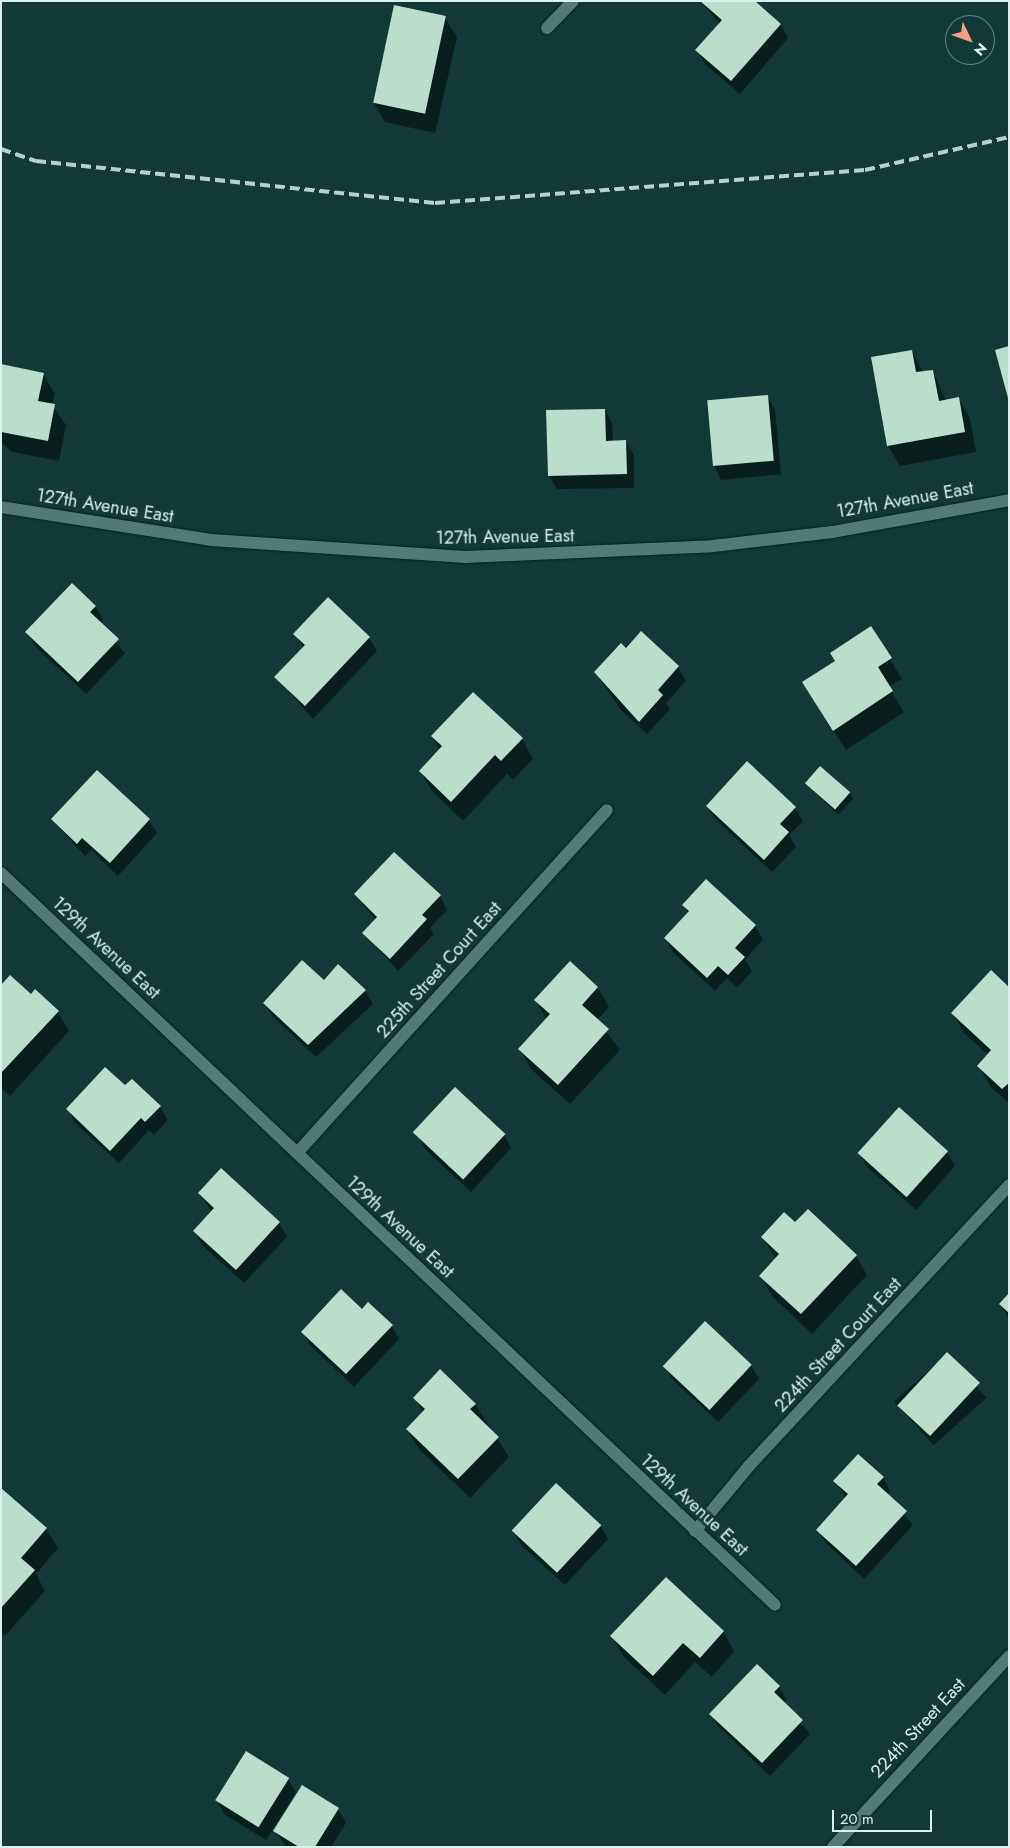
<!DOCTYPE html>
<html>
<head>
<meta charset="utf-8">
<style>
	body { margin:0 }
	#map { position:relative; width:1010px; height:1848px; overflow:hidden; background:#123938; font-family:Jost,sans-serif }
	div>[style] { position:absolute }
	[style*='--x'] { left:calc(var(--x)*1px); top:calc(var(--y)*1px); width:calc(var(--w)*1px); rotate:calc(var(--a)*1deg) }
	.shadow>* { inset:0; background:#0007; transform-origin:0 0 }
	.building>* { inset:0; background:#bbddcb; transform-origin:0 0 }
	.roads { filter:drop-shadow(0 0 1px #021f1e) drop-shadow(0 0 1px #021f1e) }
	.street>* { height:12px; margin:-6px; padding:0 6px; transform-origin:6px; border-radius:6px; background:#537a79 }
	.secondary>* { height:12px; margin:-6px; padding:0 6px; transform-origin:6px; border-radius:6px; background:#537a79 }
	.rail>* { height:4px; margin-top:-2px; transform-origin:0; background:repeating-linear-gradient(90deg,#b8cfce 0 10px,transparent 0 15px) }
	span { translate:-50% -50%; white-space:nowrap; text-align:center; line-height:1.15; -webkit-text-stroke:5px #123938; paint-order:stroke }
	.street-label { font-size:18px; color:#dbefee }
	.frame { position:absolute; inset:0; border:2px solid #dbefee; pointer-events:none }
	.north { position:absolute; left:945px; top:15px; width:50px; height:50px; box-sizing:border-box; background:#123938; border:1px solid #628281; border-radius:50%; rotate:132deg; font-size:14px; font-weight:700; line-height:20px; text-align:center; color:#dbefee }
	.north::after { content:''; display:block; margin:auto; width:18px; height:22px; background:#f49e86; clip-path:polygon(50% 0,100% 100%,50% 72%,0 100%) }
	.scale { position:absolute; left:832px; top:1810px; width:100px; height:22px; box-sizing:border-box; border:2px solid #dbefee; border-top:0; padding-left:6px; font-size:15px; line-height:18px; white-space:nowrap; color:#dbefee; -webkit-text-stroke:4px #123938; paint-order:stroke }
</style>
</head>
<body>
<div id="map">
	<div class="shadow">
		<i style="clip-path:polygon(700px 1px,753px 1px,780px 24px,788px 38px,740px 94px,705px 64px,697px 50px,720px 24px)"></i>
		<i style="clip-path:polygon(445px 18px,457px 37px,435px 133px,385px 122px,374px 103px)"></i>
		<i style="clip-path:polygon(912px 351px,923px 372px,933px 371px,946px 401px,958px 398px,970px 418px,976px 452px,900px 466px,888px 446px,873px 358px)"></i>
		<i style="clip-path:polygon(1px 366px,43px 374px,55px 394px,52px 405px,66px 425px,59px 461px,12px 452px,1px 442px)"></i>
		<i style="clip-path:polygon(767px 396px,775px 409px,781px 474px,721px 480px,714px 466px,708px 401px)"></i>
		<i style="clip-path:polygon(605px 410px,612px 423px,613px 442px,626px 442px,634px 455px,634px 488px,557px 489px,549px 476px)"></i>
		<i style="clip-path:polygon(95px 606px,103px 620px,100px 623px,125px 653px,86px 694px,35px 646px,27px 633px)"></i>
		<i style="clip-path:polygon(871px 628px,902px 679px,889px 687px,904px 712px,846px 750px,815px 702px,836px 662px)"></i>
		<i style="clip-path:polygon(641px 633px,678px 667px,686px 681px,666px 703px,670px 709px,647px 734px,621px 710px,595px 672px)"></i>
		<i style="clip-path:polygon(295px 634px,369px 638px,377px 651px,313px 719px,276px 677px,304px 648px)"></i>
		<i style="clip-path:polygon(432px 736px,522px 739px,533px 759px,513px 780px,507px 774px,463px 821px,432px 791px,420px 771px,440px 750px)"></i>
		<i style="clip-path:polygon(97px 772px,149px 820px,157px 833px,118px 876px,91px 850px,85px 856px,53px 820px)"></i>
		<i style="clip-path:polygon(806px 784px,849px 792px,853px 799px,838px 815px)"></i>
		<i style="clip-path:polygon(707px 806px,795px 808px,803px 821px,789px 835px,796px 847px,772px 872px,715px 819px)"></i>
		<i style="clip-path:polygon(706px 881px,755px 926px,763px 939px,745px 960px,752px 971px,737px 988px,727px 978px,715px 991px,673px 952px,665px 938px,688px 913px,684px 905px)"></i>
		<i style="clip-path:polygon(355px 895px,440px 896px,447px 910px,430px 928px,434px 934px,398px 971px,364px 933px,376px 920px)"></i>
		<i style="clip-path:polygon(324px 982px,365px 991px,373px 1004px,316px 1057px,272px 1016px,264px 1003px)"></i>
		<i style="clip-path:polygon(1px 987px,31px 996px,58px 1012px,69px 1031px,10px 1096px,1px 1088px)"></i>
		<i style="clip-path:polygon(597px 987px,609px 1007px,597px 1020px,620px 1050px,570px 1104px,531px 1069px,520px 1049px,547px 1020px,536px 1001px)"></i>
		<i style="clip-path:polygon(1009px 989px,1009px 1103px,990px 1086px,979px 1066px,988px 1055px,964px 1033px,953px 1013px)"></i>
		<i style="clip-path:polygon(125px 1087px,160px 1107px,168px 1120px,154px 1135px,149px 1130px,119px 1163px,75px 1123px,68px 1109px)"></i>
		<i style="clip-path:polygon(455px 1089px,504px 1135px,511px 1148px,471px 1192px,426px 1150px,418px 1136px)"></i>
		<i style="clip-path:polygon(899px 1109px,947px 1152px,955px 1166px,916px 1210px,867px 1167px,859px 1153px)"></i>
		<i style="clip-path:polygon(199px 1193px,279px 1223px,287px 1237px,244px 1283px,202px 1245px,195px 1232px,212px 1212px)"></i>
		<i style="clip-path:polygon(795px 1224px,856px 1256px,867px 1275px,812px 1334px,772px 1296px,761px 1276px,776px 1259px,762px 1237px)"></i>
		<i style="clip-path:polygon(1009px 1295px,1009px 1319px,1000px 1304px)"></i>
		<i style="clip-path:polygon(392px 1326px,399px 1339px,354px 1387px,310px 1345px,303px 1332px)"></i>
		<i style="left:947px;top:1354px;width:59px;height:71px;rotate:48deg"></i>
		<i style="clip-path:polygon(751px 1365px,759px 1379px,718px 1422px,672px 1379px,665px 1366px)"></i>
		<i style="clip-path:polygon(415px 1398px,475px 1404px,509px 1457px,470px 1498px,419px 1449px,407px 1430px,423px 1412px)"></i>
		<i style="clip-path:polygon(883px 1477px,890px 1491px,887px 1495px,913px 1525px,864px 1579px,826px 1543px,818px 1530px,846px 1498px,835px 1481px)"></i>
		<i style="clip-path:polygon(1px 1490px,46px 1529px,58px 1548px,36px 1574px,45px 1591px,5px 1636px,1px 1633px)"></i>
		<i style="clip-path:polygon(600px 1525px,608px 1539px,565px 1585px,521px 1545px,513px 1531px)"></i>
		<i style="clip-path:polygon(723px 1631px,734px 1651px,712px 1677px,695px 1662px,665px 1695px,623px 1656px,612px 1637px)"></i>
		<i style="clip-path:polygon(757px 1665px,779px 1687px,787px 1700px,784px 1703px,810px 1734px,770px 1776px,719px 1727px,711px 1714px)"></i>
		<i style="clip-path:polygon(288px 1779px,296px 1792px,266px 1840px,224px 1814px,217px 1800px)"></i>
		<i style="clip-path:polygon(338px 1809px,346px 1823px,331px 1847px,286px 1847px,275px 1831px)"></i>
	</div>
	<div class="building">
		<i style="clip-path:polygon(700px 1px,755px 1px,781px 24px,731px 81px,695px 50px,722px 20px)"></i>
		<i style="left:394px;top:5px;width:53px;height:100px;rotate:12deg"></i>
		<i style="clip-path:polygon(1009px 346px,1009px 398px,1008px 398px,995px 350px)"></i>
		<i style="clip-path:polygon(912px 350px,916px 372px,933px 370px,939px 401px,959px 397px,965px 432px,887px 446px,871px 357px)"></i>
		<i style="clip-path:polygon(1px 364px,44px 373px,38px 401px,55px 404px,48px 441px,1px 432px)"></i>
		<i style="left:768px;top:395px;width:66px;height:61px;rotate:85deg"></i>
		<i style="clip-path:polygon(605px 409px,606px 441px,626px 440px,627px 474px,548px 476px,546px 410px)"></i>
		<i style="clip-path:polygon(72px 583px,96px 606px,90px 612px,119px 639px,78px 682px,25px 632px)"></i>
		<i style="clip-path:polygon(328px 597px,370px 637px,305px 706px,274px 677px,305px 645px,293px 634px)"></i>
		<i style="clip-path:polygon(871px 626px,892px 658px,878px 667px,893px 691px,833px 731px,802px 682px,835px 661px,830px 653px)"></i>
		<i style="clip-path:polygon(641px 631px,679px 666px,658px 690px,663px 695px,639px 722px,594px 672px,621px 643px,626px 648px)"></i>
		<i style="clip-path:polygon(473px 692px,523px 738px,501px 761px,495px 755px,451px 802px,419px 771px,442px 746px,431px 736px)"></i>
		<i style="clip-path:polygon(747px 761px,796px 807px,780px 824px,789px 832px,764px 860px,706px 806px)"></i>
		<i style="left:820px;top:766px;width:40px;height:23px;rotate:41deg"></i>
		<i style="clip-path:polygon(97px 770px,150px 819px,110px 863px,82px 838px,77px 844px,51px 819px)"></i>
		<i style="clip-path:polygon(394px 852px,441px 895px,422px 915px,427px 919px,390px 959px,362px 933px,377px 917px,354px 894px)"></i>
		<i style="clip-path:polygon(706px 879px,756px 925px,735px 948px,745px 957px,728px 975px,718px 966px,707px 978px,664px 938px,689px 911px,682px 905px)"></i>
		<i style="clip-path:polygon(302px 960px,324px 980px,338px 964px,366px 990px,308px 1045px,263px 1003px)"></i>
		<i style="clip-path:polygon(570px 961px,598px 987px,582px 1005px,609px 1029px,558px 1085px,518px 1049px,550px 1014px,534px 1000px)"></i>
		<i style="clip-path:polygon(991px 970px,1009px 987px,1009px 1083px,1002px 1089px,977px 1066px,991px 1050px,951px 1013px)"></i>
		<i style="clip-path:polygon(10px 975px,31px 994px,35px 989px,59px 1011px,1px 1073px,1px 985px)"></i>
		<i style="clip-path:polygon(105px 1067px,125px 1085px,132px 1079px,161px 1106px,145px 1122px,141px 1118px,110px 1151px,66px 1109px)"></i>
		<i style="left:455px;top:1087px;width:69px;height:62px;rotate:43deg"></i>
		<i style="left:899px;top:1107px;width:66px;height:62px;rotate:42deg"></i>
		<i style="clip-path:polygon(221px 1168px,280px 1222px,236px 1270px,193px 1231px,214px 1208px,198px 1193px)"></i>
		<i style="clip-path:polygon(808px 1209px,857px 1255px,801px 1314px,759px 1276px,779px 1254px,761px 1237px,784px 1212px,795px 1222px)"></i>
		<i style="clip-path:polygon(341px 1289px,362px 1309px,368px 1302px,393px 1325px,346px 1374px,301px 1332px)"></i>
		<i style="clip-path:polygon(1009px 1293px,1009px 1313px,999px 1304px)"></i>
		<i style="left:705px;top:1321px;width:64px;height:62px;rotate:43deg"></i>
		<i style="left:947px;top:1352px;width:45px;height:73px;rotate:43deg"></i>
		<i style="clip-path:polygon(440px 1369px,476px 1404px,470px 1409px,499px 1437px,458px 1479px,406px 1429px,425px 1409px,413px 1398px)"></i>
		<i style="clip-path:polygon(858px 1454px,884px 1477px,877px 1484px,907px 1511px,856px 1566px,816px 1530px,848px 1494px,833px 1481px)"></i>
		<i style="left:556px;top:1483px;width:62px;height:65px;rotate:43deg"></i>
		<i style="clip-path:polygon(1px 1488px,47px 1528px,21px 1558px,35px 1570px,1px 1608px)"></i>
		<i style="clip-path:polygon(666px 1577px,724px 1631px,700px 1658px,683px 1643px,653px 1676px,610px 1636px)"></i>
		<i style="clip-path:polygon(757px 1664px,780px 1686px,774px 1692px,803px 1720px,762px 1763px,709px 1714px)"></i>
		<i style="left:246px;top:1751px;width:51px;height:58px;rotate:32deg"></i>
		<i style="clip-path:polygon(302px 1785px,339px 1808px,315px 1847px,299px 1847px,273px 1831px)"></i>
	</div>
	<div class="roads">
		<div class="street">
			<i style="--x:547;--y:28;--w:37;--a:-46"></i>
			<i style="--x:1;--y:507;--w:213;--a:8.9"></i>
			<i style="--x:211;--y:540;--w:255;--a:3.8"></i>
			<i style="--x:465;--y:557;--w:248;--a:-2.5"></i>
			<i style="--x:713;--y:546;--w:120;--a:-6.7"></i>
			<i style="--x:832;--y:532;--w:180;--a:-10.2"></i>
			<i style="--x:1;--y:873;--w:1065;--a:43.4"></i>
			<i style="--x:297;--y:1153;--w:462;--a:-47.9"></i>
			<i style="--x:695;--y:1531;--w:85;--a:-50.3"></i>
			<i style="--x:749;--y:1466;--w:383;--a:-47.2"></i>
		</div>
		<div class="secondary">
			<i style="--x:833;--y:1847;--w:260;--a:-47.3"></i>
		</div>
	</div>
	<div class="rail">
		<i style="--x:1;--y:149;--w:37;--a:19"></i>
		<i style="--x:36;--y:161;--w:401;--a:6"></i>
		<i style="--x:435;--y:203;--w:431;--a:-4.4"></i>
		<i style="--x:865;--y:170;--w:148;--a:-12.9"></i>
	</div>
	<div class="street-label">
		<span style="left:905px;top:500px;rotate:-10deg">127th Avenue East</span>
		<span style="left:105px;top:506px;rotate:9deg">127th Avenue East</span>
		<span style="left:505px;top:537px;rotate:-1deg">127th Avenue East</span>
		<span style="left:106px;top:948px;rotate:43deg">129th Avenue East</span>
		<span style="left:439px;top:970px;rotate:-48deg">225th Street Court East</span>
		<span style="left:400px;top:1227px;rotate:43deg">129th Avenue East</span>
		<span style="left:838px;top:1345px;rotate:-47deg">224th Street Court East</span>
		<span style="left:694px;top:1505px;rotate:43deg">129th Avenue East</span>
		<span style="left:918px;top:1728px;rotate:-47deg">224th Street East</span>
	</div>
	<div class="frame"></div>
	<div class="north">N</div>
	<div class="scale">20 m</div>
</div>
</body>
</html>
